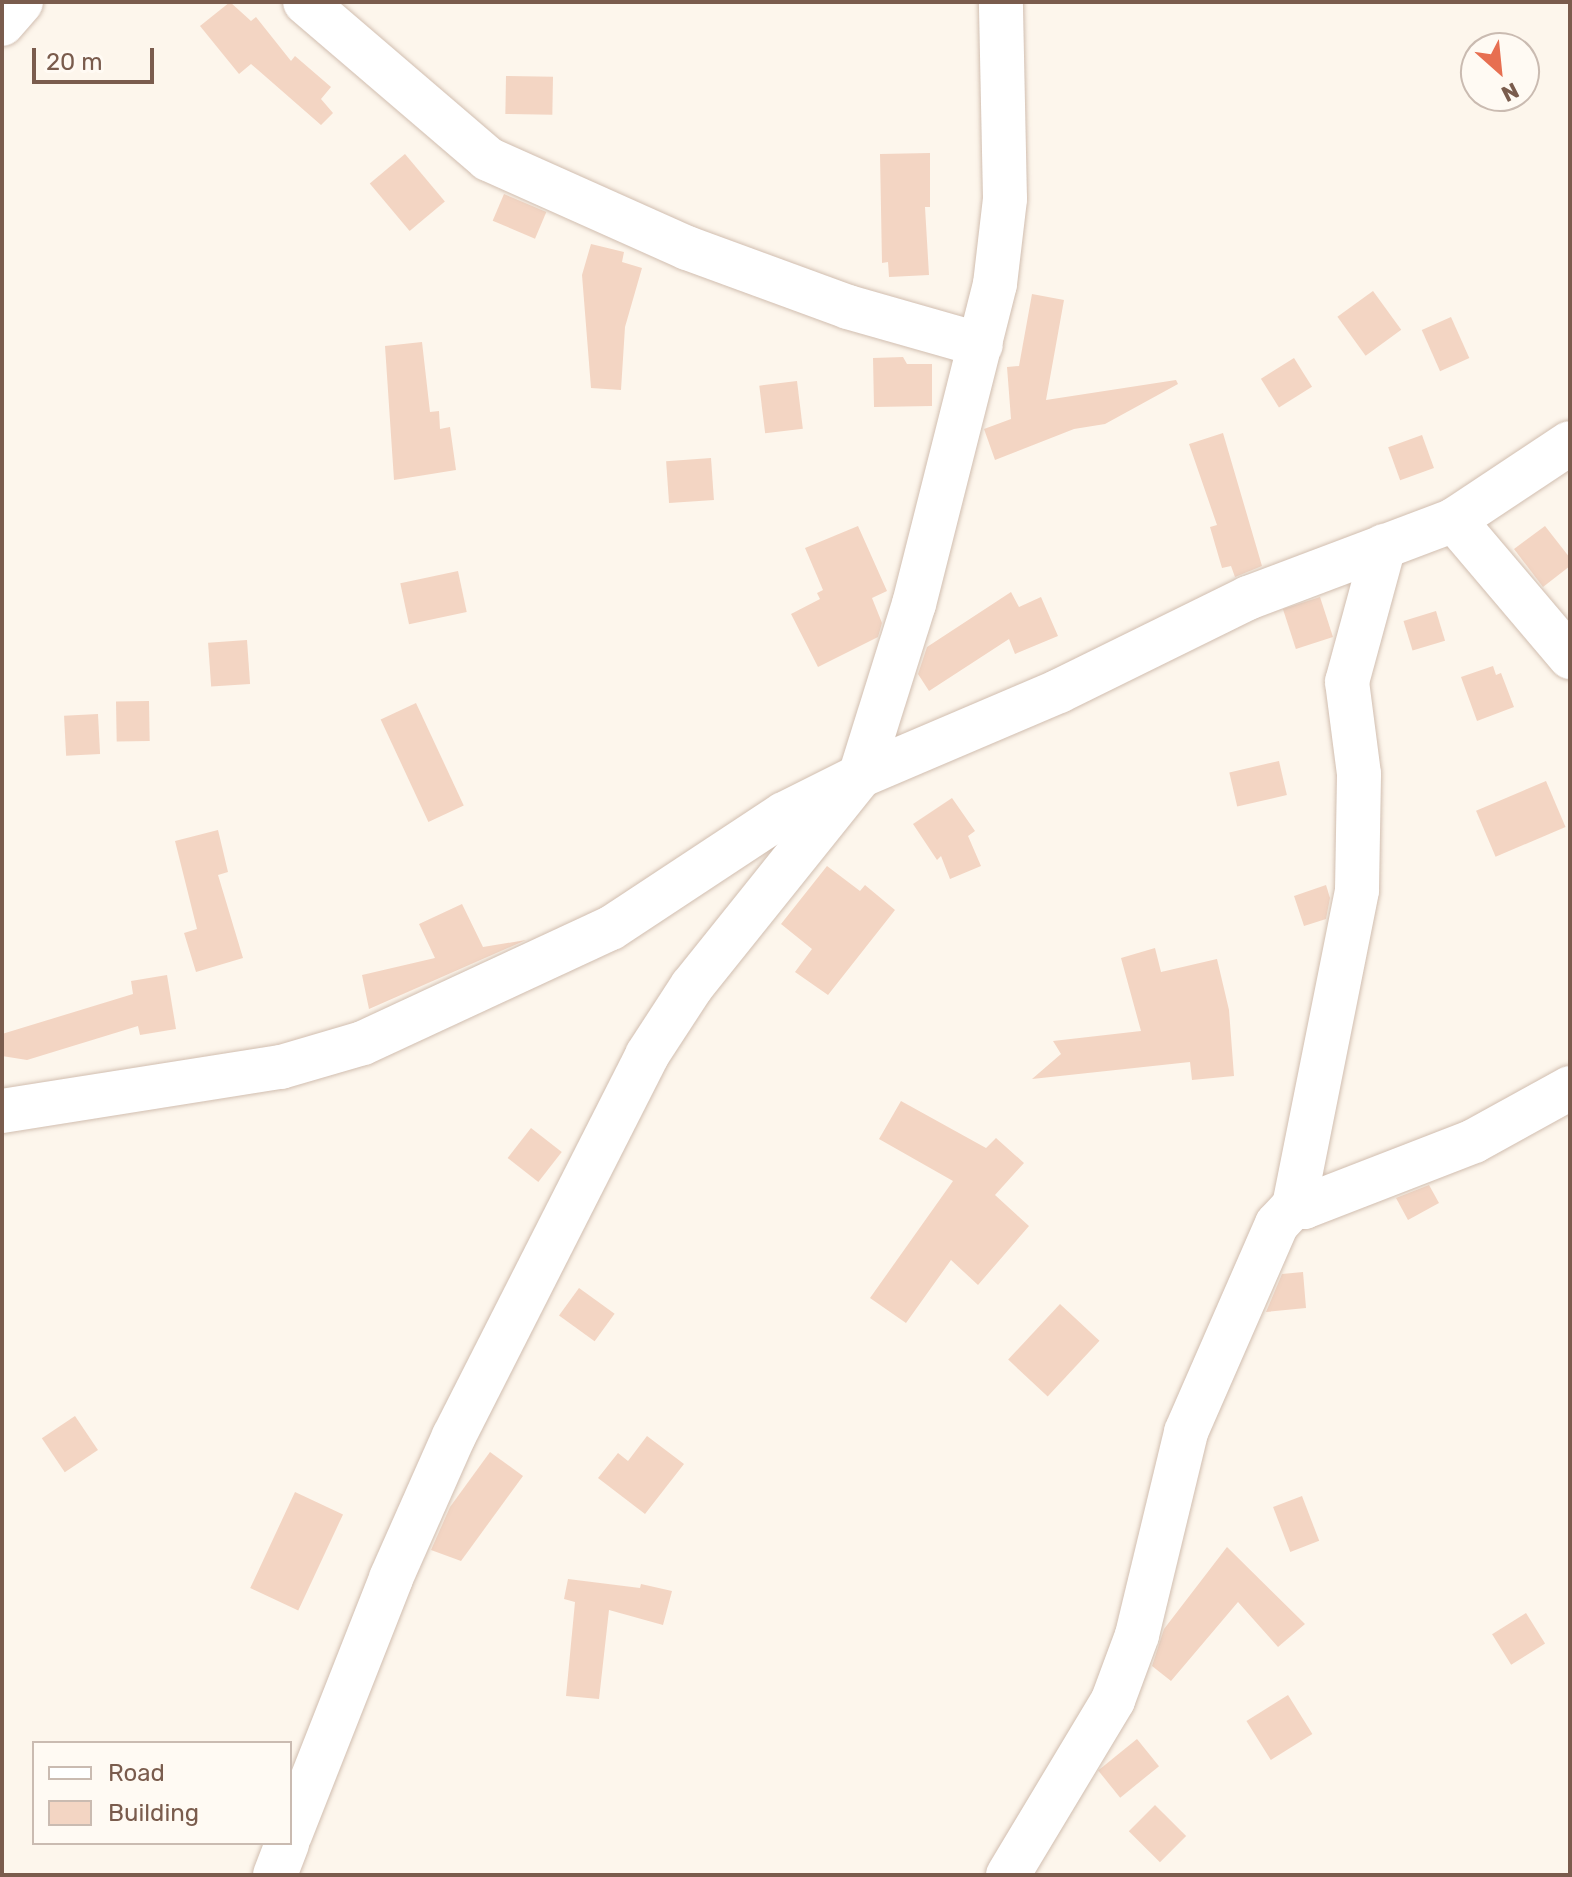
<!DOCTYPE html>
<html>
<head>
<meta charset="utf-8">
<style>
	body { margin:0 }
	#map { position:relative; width:1572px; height:1877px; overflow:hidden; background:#fdf6ec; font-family:Rubik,sans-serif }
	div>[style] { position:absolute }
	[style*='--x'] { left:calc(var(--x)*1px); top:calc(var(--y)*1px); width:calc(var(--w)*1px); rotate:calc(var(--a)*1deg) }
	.building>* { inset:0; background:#f3d5c3; transform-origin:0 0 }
	.roads { filter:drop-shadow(0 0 2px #d1beb0) drop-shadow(0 0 2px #d1beb0) }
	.minor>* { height:44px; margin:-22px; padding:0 22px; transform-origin:22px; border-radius:22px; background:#fff }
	span { translate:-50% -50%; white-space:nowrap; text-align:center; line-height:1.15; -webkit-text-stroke:7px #fffaf3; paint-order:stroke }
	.frame { position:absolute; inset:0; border:4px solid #7a5c4d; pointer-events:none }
	.legend { position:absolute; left:32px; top:1741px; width:260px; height:104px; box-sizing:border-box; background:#fffaf3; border:2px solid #cabbb1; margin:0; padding:10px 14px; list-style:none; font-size:24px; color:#7a5c4d }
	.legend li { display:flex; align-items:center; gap:16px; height:40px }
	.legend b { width:40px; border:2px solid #cabbb1 }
	.north { position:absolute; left:1460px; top:32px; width:80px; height:80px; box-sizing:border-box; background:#fffaf3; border:2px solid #cabbb1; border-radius:50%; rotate:153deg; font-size:22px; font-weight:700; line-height:32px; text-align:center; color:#7a5c4d }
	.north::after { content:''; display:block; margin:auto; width:28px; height:36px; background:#e76f51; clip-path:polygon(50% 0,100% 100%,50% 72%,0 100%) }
	.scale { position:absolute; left:32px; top:48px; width:122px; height:36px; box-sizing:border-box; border:4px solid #7a5c4d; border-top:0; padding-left:10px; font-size:24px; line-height:28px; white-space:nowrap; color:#7a5c4d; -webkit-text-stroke:6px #fffaf3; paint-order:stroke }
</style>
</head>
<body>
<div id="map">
	<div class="building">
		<i style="clip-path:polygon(230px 2px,251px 21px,256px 17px,291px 61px,295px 56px,331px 87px,321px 99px,333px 113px,321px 125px,251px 64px,239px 74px,200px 26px)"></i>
		<i style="left:506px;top:76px;width:47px;height:38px;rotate:1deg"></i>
		<i style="clip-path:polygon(930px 153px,930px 207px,925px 207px,929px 275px,889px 277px,888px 262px,882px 263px,880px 154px)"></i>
		<i style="left:405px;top:154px;width:62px;height:46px;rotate:50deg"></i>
		<i style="left:504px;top:194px;width:46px;height:29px;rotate:23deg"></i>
		<i style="clip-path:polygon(591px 244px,624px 252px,622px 262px,642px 268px,625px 327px,621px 390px,591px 388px,582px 275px)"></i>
		<i style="left:1373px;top:291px;width:48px;height:44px;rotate:54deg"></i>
		<i style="clip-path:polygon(1032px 294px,1064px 300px,1046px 400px,1176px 380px,1178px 384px,1105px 424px,1074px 429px,995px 460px,984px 429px,1011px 419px,1007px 367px,1019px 366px)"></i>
		<i style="left:1451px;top:317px;width:45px;height:32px;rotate:66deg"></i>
		<i style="clip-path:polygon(422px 342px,430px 412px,439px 411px,440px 429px,450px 427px,456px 470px,394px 480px,385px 346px)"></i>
		<i style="clip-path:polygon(903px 357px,907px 364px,932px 364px,932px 406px,874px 407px,873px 358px)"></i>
		<i style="left:1294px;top:358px;width:34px;height:39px;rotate:58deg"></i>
		<i style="left:797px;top:381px;width:48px;height:38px;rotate:83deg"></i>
		<i style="clip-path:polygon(1223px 433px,1262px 566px,1235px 577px,1231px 566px,1222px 568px,1210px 527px,1217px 525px,1189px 444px)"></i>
		<i style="left:1422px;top:435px;width:35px;height:36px;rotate:70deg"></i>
		<i style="left:711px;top:458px;width:42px;height:45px;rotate:86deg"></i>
		<i style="clip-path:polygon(858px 526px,887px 591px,872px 598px,882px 623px,878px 637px,818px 667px,791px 614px,820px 599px,817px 593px,823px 590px,805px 548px)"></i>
		<i style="clip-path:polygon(1545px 526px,1570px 558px,1570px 566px,1543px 587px,1514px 549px)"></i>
		<i style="left:458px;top:571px;width:42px;height:59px;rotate:78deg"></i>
		<i style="clip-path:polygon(1011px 592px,1019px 607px,1041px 597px,1058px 636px,1015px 654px,1009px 639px,929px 691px,918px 674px,927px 647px)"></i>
		<i style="left:1320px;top:597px;width:42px;height:39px;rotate:72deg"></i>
		<i style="left:1436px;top:611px;width:31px;height:34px;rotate:73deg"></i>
		<i style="left:247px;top:640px;width:44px;height:39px;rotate:86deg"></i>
		<i style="clip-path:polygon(1493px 666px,1496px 675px,1501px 673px,1514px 707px,1477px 721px,1461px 677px)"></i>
		<i style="left:149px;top:701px;width:40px;height:33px;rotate:89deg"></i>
		<i style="left:416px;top:703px;width:113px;height:39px;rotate:65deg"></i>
		<i style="left:98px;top:714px;width:40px;height:34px;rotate:87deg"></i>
		<i style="left:1279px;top:761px;width:35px;height:51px;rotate:77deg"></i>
		<i style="left:1546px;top:781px;width:50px;height:76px;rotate:67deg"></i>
		<i style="clip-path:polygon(952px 798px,975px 831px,968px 836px,981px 866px,950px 879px,941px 856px,937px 860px,913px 824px)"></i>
		<i style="clip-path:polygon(218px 830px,228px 872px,218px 875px,243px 958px,196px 972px,184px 933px,197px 929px,175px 841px)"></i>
		<i style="clip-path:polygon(827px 866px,860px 891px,865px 885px,895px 910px,828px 995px,795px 972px,812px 949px,781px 924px)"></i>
		<i style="clip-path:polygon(1326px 885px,1330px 898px,1326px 919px,1304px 926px,1294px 896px)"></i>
		<i style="clip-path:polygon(462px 904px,483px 947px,526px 940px,369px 1009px,362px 975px,435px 958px,419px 924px)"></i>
		<i style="clip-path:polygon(1155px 948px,1161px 972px,1217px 959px,1229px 1010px,1234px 1076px,1192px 1080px,1190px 1062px,1032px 1079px,1061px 1054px,1053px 1041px,1141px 1031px,1121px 958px)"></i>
		<i style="clip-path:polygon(167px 975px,176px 1029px,140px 1035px,138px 1026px,27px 1060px,2px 1056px,2px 1034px,133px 994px,131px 981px)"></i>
		<i style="clip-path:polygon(901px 1101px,986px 1148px,996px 1138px,1024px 1163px,995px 1195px,1029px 1226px,978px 1285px,951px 1260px,906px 1323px,870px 1298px,953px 1181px,879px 1139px)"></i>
		<i style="left:531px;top:1128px;width:39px;height:38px;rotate:38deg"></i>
		<i style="clip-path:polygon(1429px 1185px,1439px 1203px,1408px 1220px,1396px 1198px)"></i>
		<i style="clip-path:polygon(1303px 1272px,1306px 1308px,1266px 1312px,1282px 1274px)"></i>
		<i style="left:579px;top:1288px;width:44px;height:34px;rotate:36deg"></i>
		<i style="left:1060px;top:1304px;width:54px;height:76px;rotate:43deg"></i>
		<i style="left:75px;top:1416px;width:41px;height:40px;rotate:56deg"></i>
		<i style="clip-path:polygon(647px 1436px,684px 1464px,645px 1514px,598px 1478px,618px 1453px,628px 1461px)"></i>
		<i style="clip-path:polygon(490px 1452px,523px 1476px,461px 1561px,431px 1550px,450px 1507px)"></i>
		<i style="left:295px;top:1492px;width:53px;height:106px;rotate:25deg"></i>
		<i style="left:1302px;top:1496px;width:48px;height:31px;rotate:69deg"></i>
		<i style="clip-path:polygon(1227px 1547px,1305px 1624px,1278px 1647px,1238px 1602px,1171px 1681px,1152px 1666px,1164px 1629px)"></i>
		<i style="clip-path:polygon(568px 1579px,640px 1588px,641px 1584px,672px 1591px,663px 1625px,609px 1610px,599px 1699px,566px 1696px,575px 1602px,564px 1599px)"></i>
		<i style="left:1526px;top:1613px;width:36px;height:40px;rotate:58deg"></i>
		<i style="left:1288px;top:1695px;width:46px;height:49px;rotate:58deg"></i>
		<i style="left:1137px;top:1739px;width:35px;height:50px;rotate:51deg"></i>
		<i style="left:1155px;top:1805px;width:44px;height:37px;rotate:45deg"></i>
	</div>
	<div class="roads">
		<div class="minor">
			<i style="--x:305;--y:2;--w:241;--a:40.6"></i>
			<i style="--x:488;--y:159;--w:218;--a:24.1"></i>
			<i style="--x:687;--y:248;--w:171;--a:20.1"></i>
			<i style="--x:848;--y:307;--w:138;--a:15.9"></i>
			<i style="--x:2;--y:24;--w:29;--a:-49"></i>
			<i style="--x:1454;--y:520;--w:180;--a:49.7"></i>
			<i style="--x:2;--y:1111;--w:282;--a:-9"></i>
			<i style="--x:281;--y:1067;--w:85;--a:-16.3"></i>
			<i style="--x:363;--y:1043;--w:273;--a:-24.9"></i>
			<i style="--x:611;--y:928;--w:207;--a:-33.4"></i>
			<i style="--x:784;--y:814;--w:85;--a:-26.6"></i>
			<i style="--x:860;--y:776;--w:216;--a:-23.1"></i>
			<i style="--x:1059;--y:691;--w:211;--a:-26.2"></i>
			<i style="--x:1248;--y:598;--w:220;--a:-20.7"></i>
			<i style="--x:1454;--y:520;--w:139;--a:-33.6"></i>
			<i style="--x:1294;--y:1206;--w:10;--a:6"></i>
			<i style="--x:1304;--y:1207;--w:182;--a:-21.2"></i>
			<i style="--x:1474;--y:1141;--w:110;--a:-28.9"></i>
			<i style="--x:290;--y:1835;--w:276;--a:-68.5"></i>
			<i style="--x:391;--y:1578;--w:155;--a:-66.1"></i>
			<i style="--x:454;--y:1436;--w:427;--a:-63.1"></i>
			<i style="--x:647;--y:1055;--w:82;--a:-56.9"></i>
			<i style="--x:692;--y:986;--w:269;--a:-51.3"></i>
			<i style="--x:860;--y:776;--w:180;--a:-72.6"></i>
			<i style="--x:914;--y:604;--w:330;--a:-75.8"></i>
			<i style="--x:995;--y:284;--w:86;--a:-83.3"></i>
			<i style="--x:1005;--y:199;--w:197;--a:-91.2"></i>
			<i style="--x:275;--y:1875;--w:34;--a:-69"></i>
			<i style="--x:1008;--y:1875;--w:204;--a:-59"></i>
			<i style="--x:1113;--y:1700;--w:69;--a:-69.7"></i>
			<i style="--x:1137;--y:1635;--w:209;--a:-76.4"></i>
			<i style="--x:1186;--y:1432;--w:227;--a:-66.4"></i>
			<i style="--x:1277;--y:1224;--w:25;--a:-47"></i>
			<i style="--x:1294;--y:1206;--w:322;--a:-78.7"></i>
			<i style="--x:1357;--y:890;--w:116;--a:-89"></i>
			<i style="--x:1359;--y:774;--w:93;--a:-97.4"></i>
			<i style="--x:1347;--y:682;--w:141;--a:-74.8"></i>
		</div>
	</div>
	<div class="frame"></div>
	<ul class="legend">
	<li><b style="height:10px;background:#fff"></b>Road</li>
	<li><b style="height:22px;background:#f3d5c3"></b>Building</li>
	</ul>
	<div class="north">N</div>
	<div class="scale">20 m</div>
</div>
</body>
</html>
